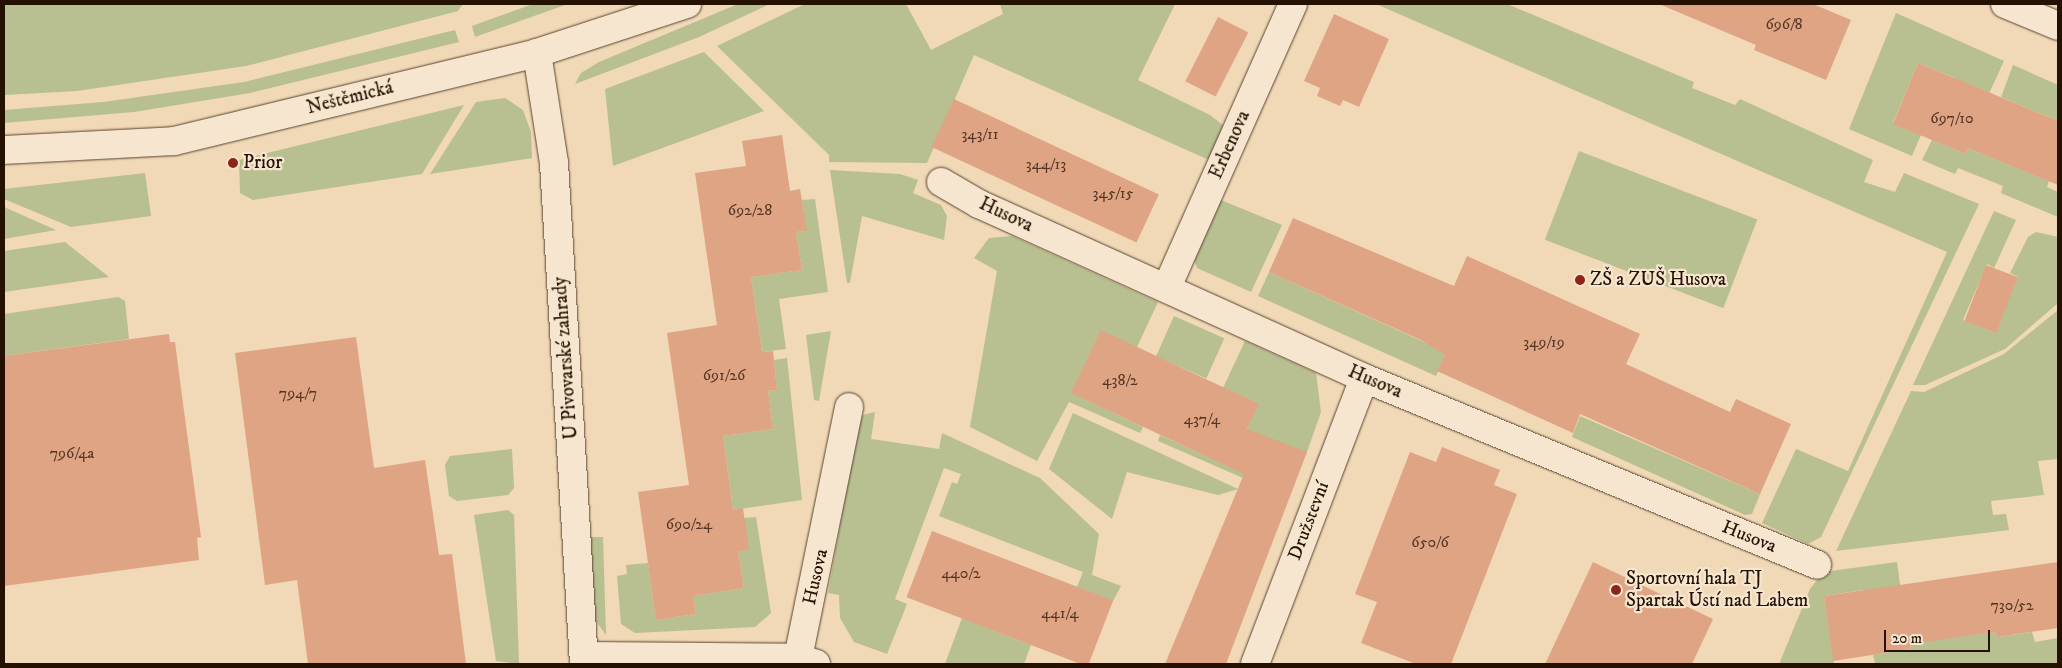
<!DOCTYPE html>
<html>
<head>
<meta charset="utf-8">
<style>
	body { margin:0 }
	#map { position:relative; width:2062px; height:668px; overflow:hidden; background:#f1d8b6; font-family:"IM FELL DW Pica",serif }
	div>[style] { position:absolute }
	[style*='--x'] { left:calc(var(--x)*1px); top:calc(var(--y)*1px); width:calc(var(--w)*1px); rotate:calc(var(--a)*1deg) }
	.green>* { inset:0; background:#b8bf90; transform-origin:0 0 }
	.building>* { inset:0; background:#dfa484; transform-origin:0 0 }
	.roads { filter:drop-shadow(0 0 1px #58432f) drop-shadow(0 0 1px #58432f) }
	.street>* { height:28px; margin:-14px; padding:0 14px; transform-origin:14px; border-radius:14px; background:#f6e6d0 }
	.secondary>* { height:28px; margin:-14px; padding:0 14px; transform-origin:14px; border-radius:14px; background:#f6e6d0 }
	.dots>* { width:14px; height:14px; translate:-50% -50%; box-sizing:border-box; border:2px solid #f6e6d0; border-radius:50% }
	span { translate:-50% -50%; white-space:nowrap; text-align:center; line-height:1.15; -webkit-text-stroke:4.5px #f6e6d0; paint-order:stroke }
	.number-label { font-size:16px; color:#543622 }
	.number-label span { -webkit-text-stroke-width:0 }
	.street-label { font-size:19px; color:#251102 }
	.poi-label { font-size:19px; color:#251102 }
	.left { translate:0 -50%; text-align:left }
	.frame { position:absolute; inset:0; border:5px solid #251102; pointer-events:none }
	.scale { position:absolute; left:1884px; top:630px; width:106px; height:22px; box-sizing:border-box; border:2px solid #251102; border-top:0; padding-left:6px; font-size:15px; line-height:18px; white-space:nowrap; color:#251102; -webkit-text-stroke:4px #f6e6d0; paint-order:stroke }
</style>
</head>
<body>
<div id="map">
	<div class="green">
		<i style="clip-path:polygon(4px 4px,463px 4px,458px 11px,246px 66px,77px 91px,4px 95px)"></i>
		<i style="clip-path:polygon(533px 4px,568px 4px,475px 37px,472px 26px)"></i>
		<i style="clip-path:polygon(738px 4px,770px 4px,699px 37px,575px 84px,581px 73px,599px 62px)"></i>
		<i style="clip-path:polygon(805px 4px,906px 4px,931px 50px,1003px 14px,1000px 4px,1175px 4px,1138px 80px,1210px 115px,1224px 126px,1209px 160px,974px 55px,927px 163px,829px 162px,829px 155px,717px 46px)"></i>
		<i style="clip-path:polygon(1376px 4px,1507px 4px,1694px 82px,1692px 88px,1735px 105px,1740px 99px,1873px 160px,1864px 182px,1895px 192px,1904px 173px,1979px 204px,1821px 537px,1808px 544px,1762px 523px,1796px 449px,1848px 471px,1947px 252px)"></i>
		<i style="clip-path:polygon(1896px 13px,2004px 61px,1987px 98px,1953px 84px,1955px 78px,1918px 63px,1893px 123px,1921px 135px,1912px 156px,1849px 129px)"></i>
		<i style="clip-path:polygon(455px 30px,459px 42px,250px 93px,134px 112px,4px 123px,4px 110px,103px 102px,244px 82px)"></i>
		<i style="clip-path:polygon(704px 52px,764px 111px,613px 166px,605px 89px)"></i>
		<i style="clip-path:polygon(2013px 65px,2058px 85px,2058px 121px,2001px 97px)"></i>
		<i style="clip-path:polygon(505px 98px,523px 110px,531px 132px,532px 158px,430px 174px,476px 102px)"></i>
		<i style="clip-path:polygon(464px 105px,422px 174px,253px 200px,240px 193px,239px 160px)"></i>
		<i style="clip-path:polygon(1932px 140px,1966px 154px,1968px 148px,2049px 181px,2047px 187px,2058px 192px,2058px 217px,2001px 193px,2003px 186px,1958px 168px,1955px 174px,1922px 160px)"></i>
		<i style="left:1579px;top:151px;width:191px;height:95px;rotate:21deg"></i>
		<i style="clip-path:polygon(830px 170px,900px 174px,918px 180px,913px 193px,941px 205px,947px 216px,944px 240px,862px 216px,850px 283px,847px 283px)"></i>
		<i style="clip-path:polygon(145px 173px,151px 216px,71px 227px,4px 199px,4px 189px)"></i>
		<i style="clip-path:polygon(815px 199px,828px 292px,779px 299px,786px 349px,762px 352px,751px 277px,802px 270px,796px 232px,806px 231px,802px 200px)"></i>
		<i style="clip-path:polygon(1221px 200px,1282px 225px,1251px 292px,1197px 268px,1194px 259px)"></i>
		<i style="clip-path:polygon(4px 207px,56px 230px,4px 239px)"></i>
		<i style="clip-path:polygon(1994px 211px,2016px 220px,1994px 268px,1987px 264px,1963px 320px,1995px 333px,2018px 277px,2010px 273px,2028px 237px,2036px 232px,2058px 237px,2058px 303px,2005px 349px,1925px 385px,1913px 385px)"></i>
		<i style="clip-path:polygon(1012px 236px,1158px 302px,1137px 347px,1072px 393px,1143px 427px,1140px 433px,1069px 402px,1037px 461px,970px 427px,997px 271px,974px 258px,989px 238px)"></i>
		<i style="clip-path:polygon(65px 242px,109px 277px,4px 292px,4px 251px)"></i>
		<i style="clip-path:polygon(1269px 272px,1442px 350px,1445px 355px,1436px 376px,1258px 296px)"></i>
		<i style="clip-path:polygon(118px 297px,125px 301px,129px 339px,4px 356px,4px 314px)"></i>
		<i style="clip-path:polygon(2058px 310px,2058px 459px,2038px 461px,2044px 495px,1991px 501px,1993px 515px,2006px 514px,2009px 530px,1836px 551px,1911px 391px,1924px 392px,2004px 354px)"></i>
		<i style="left:1174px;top:316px;width:55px;height:44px;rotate:24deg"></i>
		<i style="clip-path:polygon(831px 331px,819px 401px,814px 400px,806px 335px)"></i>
		<i style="clip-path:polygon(1245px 341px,1316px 373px,1321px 412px,1307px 452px,1270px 473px,1295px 483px,1289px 498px,1158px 441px,1160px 435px,1230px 467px,1258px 405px,1223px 388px)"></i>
		<i style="clip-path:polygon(787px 358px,802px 500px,733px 510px,723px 436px,773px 429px,768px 391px,777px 390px,774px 360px)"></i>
		<i style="clip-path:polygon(875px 412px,871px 439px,939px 449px,942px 433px,1040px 478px,1099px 534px,1092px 575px,1121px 586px,1113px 601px,1077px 587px,1083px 572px,939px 516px,952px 482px,957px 484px,961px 474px,944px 468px,895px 599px,907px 604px,887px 654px,854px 642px,840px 618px,839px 595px,828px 593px,858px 424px,863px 415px)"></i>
		<i style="clip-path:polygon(1073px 413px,1238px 489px,1218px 495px,1127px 472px,1112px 519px,1049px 469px)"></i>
		<i style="clip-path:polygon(1580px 416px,1760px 494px,1752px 514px,1745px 515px,1572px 437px)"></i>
		<i style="clip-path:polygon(512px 449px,514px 488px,508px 495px,457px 501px,449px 496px,445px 465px,450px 456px)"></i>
		<i style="clip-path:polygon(508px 510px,514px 515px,519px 664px,496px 661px,474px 515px)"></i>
		<i style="clip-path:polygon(756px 517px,771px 613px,755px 627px,635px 633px,621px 624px,617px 576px,627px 574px,626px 565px,648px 563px,656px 620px,696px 614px,693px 596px,744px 588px,738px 551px,744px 518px)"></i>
		<i style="clip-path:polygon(588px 537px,603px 537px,606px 635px,591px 614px)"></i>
		<i style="clip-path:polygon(1897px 562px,1901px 592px,1864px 596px,1863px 590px,1824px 596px,1834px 664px,1779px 664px,1810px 589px,1823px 572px)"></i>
		<i style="clip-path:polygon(962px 618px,1031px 645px,1024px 664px,945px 664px)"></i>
		<i style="clip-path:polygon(1996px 632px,1997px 637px,2032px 632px,2035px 642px,2058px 638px,2058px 663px,1869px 664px,1875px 663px,1873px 655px,1911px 649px,1910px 643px)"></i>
	</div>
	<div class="building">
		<i style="clip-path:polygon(1659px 4px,1813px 4px,1851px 20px,1826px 80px,1754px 50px,1756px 45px)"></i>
		<i style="clip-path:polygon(1334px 14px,1389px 39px,1359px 107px,1343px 100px,1340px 106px,1317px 96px,1320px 88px,1304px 81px)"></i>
		<i style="left:1218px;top:17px;width:34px;height:72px;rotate:27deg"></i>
		<i style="clip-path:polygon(1918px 63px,2058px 121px,2058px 185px,1968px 148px,1966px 154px,1893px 124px)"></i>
		<i style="left:954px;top:99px;width:226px;height:53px;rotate:25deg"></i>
		<i style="clip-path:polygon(782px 135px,790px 191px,800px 189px,807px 231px,796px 232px,802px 270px,751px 277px,762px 352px,773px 351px,777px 390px,768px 391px,773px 429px,723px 436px,733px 510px,743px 508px,749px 550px,738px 551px,744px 588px,693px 596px,696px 614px,656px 620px,638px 492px,689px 485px,667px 333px,717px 325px,695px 173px,746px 166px,742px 141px)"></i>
		<i style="clip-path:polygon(1293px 218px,1454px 286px,1467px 256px,1640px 334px,1626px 364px,1730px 412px,1736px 399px,1791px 424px,1760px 494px,1580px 414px,1573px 433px,1437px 371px,1445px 355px,1421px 340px,1269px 272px)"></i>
		<i style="left:1986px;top:265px;width:34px;height:60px;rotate:21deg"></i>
		<i style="clip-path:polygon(1101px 330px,1259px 404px,1247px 429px,1307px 452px,1226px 664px,1165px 664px,1244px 474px,1071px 393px)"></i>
		<i style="clip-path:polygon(169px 334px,170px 342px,175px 342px,182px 396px,201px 537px,197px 538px,199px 560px,4px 586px,4px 356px)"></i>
		<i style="clip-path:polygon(356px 337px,374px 468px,425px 460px,439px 555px,452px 554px,466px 664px,308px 664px,297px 580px,265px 585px,235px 353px)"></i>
		<i style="clip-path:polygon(1442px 447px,1500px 470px,1494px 485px,1517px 494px,1451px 664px,1416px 664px,1361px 643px,1377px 602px,1355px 594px,1410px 452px,1436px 462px)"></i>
		<i style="left:932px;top:531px;width:194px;height:71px;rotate:21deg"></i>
		<i style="clip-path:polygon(1593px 562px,1713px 619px,1692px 664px,1545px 664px)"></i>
		<i style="clip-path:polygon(2058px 562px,2058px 628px,1997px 637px,1996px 632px,1959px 637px,1910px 644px,1911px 649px,1833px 661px,1824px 596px)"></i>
	</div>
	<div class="roads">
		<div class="street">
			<i style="--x:2005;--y:4;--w:57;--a:22.5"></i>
			<i style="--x:537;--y:53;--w:111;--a:81.2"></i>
			<i style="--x:554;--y:163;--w:502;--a:86.57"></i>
			<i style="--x:941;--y:182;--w:44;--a:30.1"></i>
			<i style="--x:979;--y:204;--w:422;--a:24.3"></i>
			<i style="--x:1364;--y:378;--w:490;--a:22.4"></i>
			<i style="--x:1167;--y:287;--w:310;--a:-66"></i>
			<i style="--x:584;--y:656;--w:214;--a:0.5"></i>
			<i style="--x:798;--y:658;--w:19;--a:18"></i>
			<i style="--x:798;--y:658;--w:256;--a:-78.5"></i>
			<i style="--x:1255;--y:664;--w:306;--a:-69.1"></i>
		</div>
		<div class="secondary">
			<i style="--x:4;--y:150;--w:170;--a:-3"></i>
			<i style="--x:174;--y:141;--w:374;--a:-13.6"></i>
			<i style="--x:537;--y:53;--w:158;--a:-18.1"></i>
		</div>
	</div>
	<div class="dots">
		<i style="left:233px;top:163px;background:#8f2418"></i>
		<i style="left:1580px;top:280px;background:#8f2418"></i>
		<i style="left:1616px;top:590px;background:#8f2418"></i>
	</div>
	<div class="number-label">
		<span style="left:1784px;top:24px">696/8</span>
		<span style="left:1952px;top:118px">697/10</span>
		<span style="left:980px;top:134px">343/11</span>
		<span style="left:1046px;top:164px">344/13</span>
		<span style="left:1113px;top:193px">345/15</span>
		<span style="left:750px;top:210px">692/28</span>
		<span style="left:1544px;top:342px">349/19</span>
		<span style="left:724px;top:375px">691/26</span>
		<span style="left:1120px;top:380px">438/2</span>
		<span style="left:298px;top:393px">794/7</span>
		<span style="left:1202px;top:419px">437/4</span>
		<span style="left:72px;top:453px">796/4a</span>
		<span style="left:689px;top:524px">690/24</span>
		<span style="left:1430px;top:542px">650/6</span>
		<span style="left:961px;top:573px">440/2</span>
		<span style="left:2012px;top:605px">730/52</span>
		<span style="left:1060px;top:613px">441/4</span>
	</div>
	<div class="street-label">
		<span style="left:350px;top:98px;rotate:-14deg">Neštěmická</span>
		<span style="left:1230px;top:145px;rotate:-66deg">Erbenova</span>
		<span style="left:1006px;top:215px;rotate:25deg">Husova</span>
		<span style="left:566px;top:358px;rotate:-94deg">U Pivovarské zahrady</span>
		<span style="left:1375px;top:382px;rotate:23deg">Husova</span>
		<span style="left:1309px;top:521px;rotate:-69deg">Družstevní</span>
		<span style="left:1749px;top:537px;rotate:22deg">Husova</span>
		<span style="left:816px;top:577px;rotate:-77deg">Husova</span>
	</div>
	<div class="poi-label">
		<span class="left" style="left:243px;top:163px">Prior</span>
		<span class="left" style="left:1590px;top:280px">ZŠ a ZUŠ Husova</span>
		<span class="left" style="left:1626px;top:590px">Sportovní hala TJ<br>Spartak Ústí nad Labem</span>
	</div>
	<div class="frame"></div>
	<div class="scale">20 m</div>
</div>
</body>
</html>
